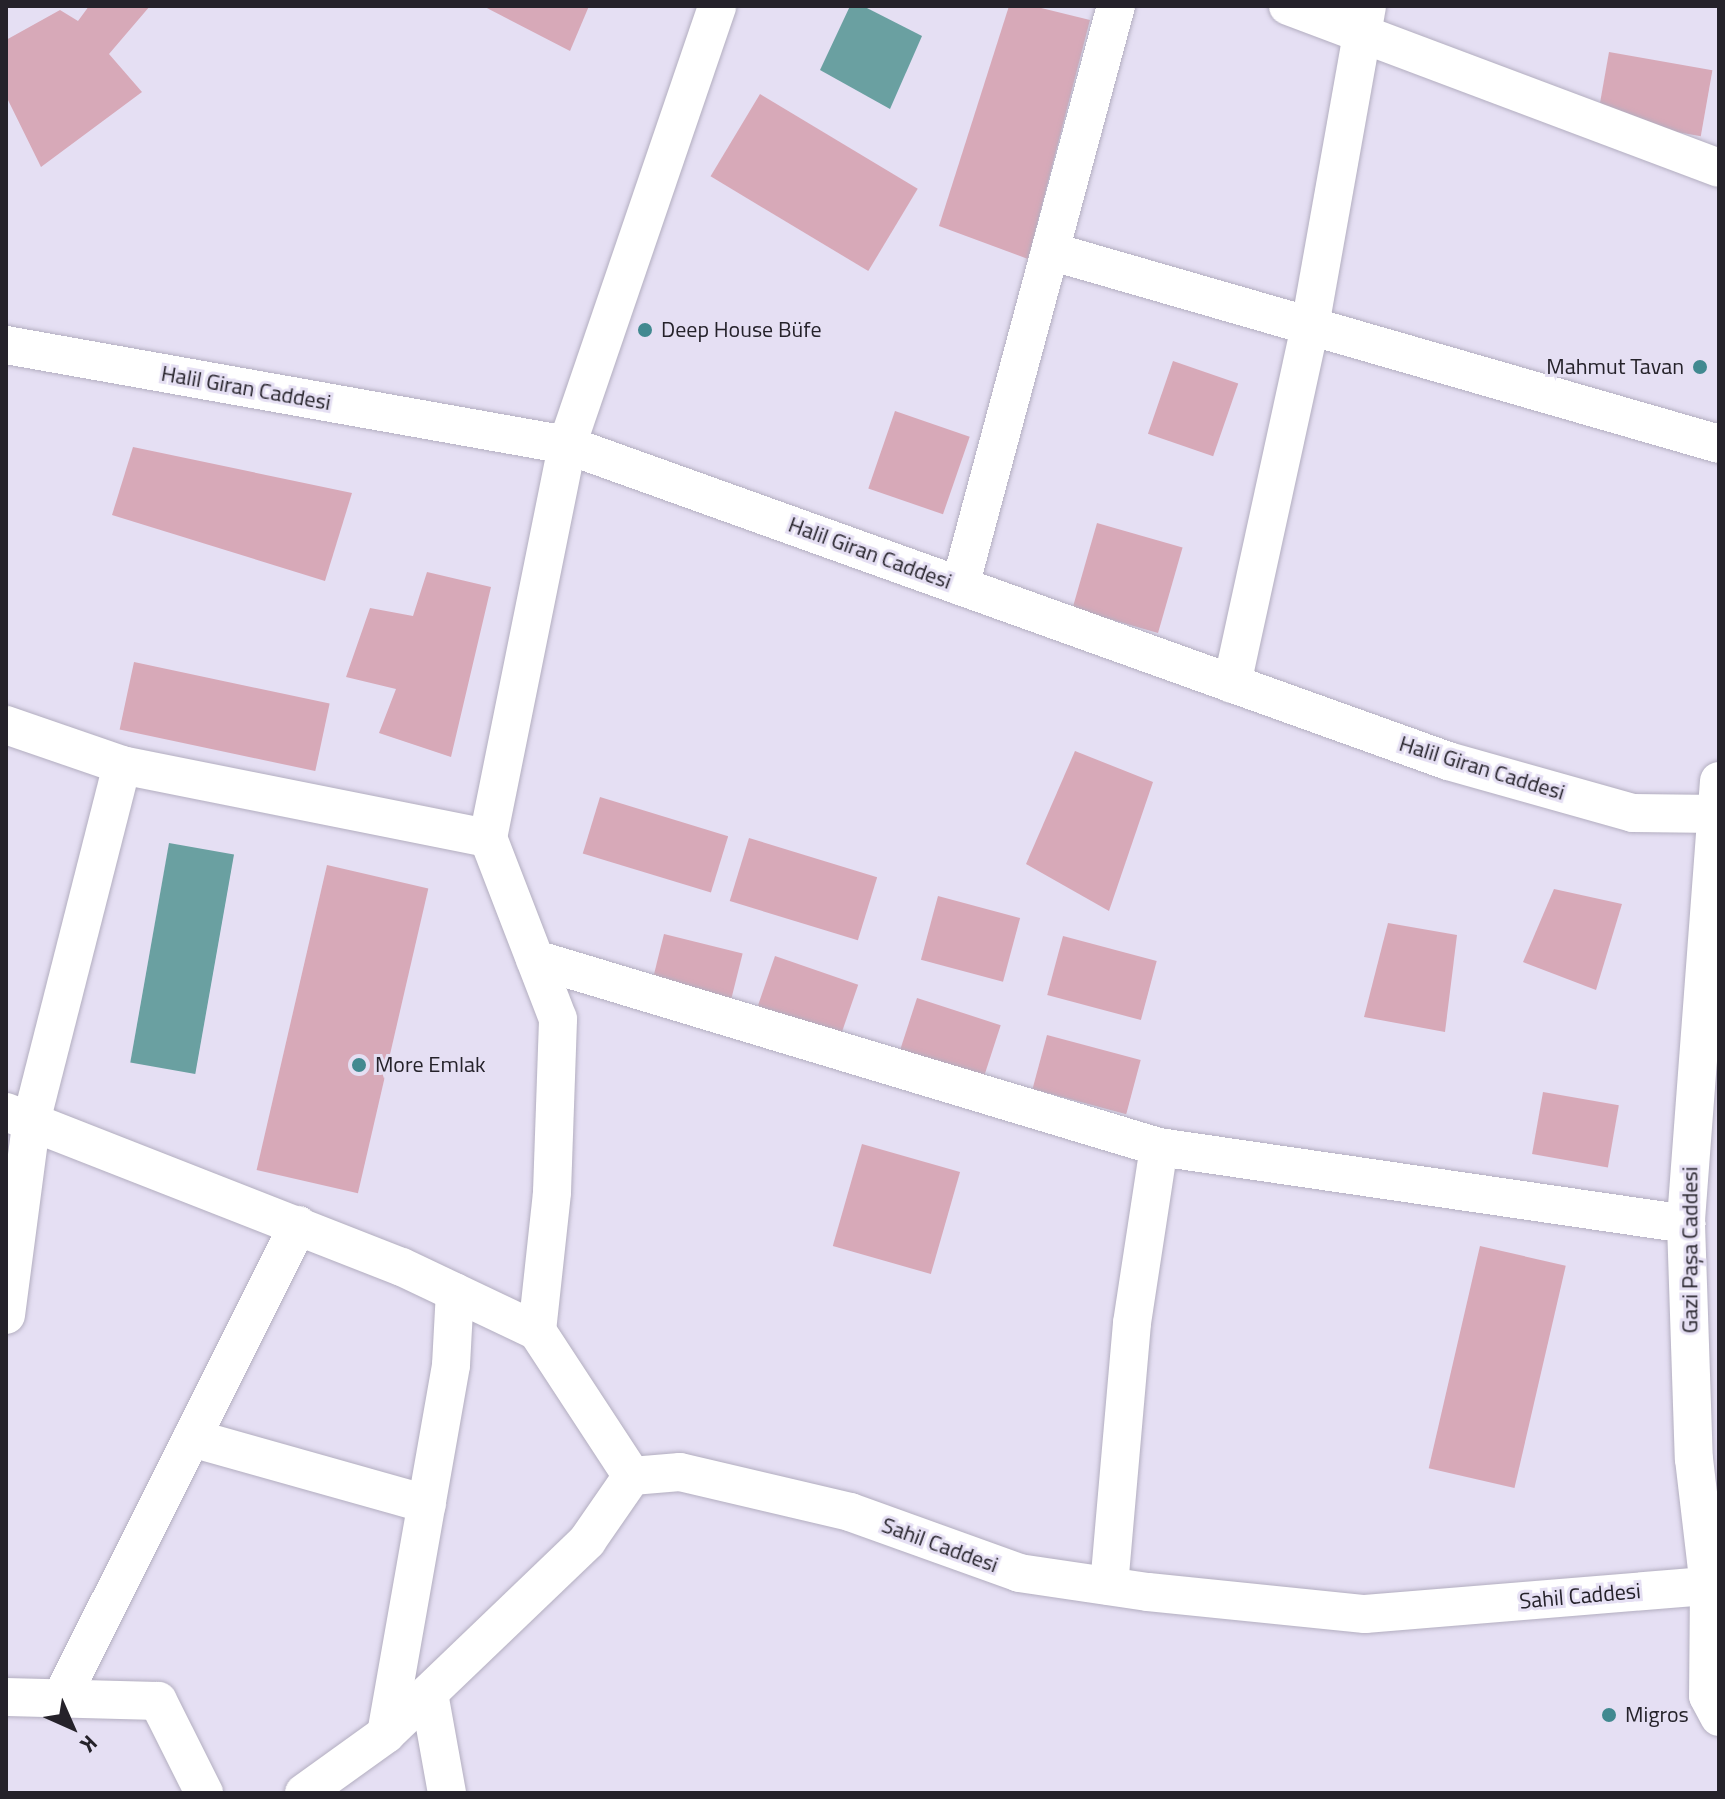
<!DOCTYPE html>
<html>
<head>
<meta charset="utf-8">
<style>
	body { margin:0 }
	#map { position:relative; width:1725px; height:1799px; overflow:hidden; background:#e5dff3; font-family:"Titillium Web",sans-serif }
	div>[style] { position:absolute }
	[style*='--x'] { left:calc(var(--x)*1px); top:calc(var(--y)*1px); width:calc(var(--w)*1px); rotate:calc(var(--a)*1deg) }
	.water>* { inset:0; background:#6aa0a1; transform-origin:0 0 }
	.building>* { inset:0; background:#d7a9b8; transform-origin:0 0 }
	.roads { filter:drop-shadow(0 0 2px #b3aec0) drop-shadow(0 0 2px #b3aec0) }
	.minor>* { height:38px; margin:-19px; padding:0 19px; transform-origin:19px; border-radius:19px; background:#fff }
	.dots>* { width:22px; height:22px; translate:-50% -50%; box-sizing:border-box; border:4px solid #e5dff3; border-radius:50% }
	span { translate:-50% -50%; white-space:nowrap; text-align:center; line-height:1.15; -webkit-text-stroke:6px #e5dff3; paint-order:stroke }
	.poi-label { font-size:22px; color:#25222a }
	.left { translate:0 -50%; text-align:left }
	.right { translate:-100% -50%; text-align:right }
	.street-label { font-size:22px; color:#25222a }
	.frame { position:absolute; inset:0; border:8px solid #25222a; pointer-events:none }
	.north { position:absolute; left:32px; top:1687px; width:80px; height:80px; -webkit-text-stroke:6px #e5dff3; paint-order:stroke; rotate:135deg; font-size:22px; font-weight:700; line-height:32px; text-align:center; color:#25222a }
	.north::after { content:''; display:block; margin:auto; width:28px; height:36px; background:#25222a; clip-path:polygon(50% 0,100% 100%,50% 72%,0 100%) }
</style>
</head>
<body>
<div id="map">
	<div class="water">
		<i style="clip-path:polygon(850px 6px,863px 6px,922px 36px,890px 109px,820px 70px)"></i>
		<i style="left:169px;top:843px;width:66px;height:223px;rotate:10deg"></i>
	</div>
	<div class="building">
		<i style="clip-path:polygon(89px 6px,150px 6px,109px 54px,142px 92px,41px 167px,6px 96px,6px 40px,60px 10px,78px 21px)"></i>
		<i style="clip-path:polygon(483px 6px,589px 6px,570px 51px)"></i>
		<i style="clip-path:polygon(1009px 6px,1033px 6px,1090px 20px,1028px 259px,939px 226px)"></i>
		<i style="left:1609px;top:52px;width:105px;height:67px;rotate:10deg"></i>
		<i style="left:760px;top:94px;width:184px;height:96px;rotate:31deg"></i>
		<i style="left:1173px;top:361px;width:69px;height:77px;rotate:19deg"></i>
		<i style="left:895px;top:411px;width:79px;height:82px;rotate:19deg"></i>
		<i style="clip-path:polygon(133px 447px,352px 493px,325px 581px,112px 515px)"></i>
		<i style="left:1097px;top:523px;width:89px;height:89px;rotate:16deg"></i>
		<i style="clip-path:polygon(427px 572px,491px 587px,451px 757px,379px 733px,396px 689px,346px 677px,370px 608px,413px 616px)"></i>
		<i style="left:134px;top:662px;width:200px;height:69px;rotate:12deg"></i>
		<i style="clip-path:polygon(1075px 751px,1153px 782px,1109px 911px,1026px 864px)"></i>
		<i style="left:600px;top:797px;width:134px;height:59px;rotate:17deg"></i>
		<i style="left:749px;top:838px;width:134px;height:66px;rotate:17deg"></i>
		<i style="left:327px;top:865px;width:104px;height:313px;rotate:13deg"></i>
		<i style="clip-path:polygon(1554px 889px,1622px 904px,1596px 990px,1523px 962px)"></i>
		<i style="left:938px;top:896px;width:85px;height:66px;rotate:15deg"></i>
		<i style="clip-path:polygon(1388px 923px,1457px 935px,1445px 1032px,1364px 1017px)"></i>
		<i style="left:664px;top:934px;width:81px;height:62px;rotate:14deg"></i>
		<i style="left:1063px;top:936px;width:97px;height:61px;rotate:15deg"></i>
		<i style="left:775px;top:956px;width:88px;height:68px;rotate:19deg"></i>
		<i style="left:917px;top:998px;width:88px;height:63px;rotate:18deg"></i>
		<i style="left:1047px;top:1035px;width:97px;height:56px;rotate:15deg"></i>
		<i style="left:1543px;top:1092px;width:77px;height:63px;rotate:10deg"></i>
		<i style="left:862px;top:1144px;width:102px;height:106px;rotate:16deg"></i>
		<i style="left:1480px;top:1246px;width:88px;height:228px;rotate:13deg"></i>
	</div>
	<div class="roads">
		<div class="minor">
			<i style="--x:1288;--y:6;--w:460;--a:20.6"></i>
			<i style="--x:1050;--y:251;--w:696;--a:16.09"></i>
			<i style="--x:6;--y:345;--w:570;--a:10.11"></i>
			<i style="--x:567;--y:445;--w:936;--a:19.73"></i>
			<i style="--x:1448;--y:761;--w:192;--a:15.7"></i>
			<i style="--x:1633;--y:813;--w:86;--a:0.7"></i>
			<i style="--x:960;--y:586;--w:601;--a:-74.95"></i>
			<i style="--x:1232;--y:684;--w:366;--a:-77.7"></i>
			<i style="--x:1310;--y:326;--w:325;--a:-79.9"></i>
			<i style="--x:6;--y:725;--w:123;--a:19"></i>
			<i style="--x:122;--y:765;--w:373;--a:11.3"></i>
			<i style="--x:1719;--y:781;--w:444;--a:94.3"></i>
			<i style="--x:1686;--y:1224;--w:235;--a:88.1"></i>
			<i style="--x:1694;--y:1459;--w:128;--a:83.3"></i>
			<i style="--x:1709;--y:1586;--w:110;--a:90.5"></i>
			<i style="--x:1708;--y:1696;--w:24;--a:62"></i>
			<i style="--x:535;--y:959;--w:652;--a:16.77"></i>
			<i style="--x:1159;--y:1147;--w:533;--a:8.31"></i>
			<i style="--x:6;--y:1112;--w:425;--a:21.4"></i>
			<i style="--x:402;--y:1267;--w:149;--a:25.4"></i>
			<i style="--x:537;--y:1331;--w:173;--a:56.8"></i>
			<i style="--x:6;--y:1315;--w:199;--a:-82.5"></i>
			<i style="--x:32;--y:1118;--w:364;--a:-75.7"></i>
			<i style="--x:537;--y:1331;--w:140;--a:-83.8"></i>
			<i style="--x:552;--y:1192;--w:173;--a:-88"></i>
			<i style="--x:558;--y:1019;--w:194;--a:-111.1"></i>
			<i style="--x:488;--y:838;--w:401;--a:-78.6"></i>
			<i style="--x:567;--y:445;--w:464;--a:-71.1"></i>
			<i style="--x:192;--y:1438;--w:244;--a:15.7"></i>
			<i style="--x:1109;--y:1586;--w:264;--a:-85"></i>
			<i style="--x:1132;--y:1323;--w:178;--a:-81.3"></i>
			<i style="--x:429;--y:1693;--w:102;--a:79.8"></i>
			<i style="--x:6;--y:1697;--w:152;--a:1.5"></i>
			<i style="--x:158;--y:1701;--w:103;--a:63.4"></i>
			<i style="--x:61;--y:1699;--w:530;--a:-63.43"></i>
			<i style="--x:386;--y:1734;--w:375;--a:-80"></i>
			<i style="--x:451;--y:1365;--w:73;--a:-86.9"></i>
			<i style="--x:304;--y:1793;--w:101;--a:-35.7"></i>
			<i style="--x:386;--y:1734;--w:279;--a:-43.8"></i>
			<i style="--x:587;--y:1541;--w:79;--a:-55.3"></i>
			<i style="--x:632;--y:1476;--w:48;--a:-4.8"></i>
			<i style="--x:680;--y:1472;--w:175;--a:13.2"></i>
			<i style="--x:850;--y:1512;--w:180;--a:19.8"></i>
			<i style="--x:1019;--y:1573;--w:130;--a:8.4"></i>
			<i style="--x:1148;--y:1592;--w:218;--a:5.8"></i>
			<i style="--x:1365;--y:1614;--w:345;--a:-4.7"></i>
		</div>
	</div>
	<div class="dots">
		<i style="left:645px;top:330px;background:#418990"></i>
		<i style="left:1700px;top:367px;background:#418990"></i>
		<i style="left:359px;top:1065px;background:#418990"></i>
		<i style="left:1609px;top:1715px;background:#418990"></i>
	</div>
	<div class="poi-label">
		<span class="left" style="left:661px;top:330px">Deep House Büfe</span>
		<span class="right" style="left:1684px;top:367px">Mahmut Tavan</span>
		<span class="left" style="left:375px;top:1065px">More Emlak</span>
		<span class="left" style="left:1625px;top:1715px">Migros</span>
	</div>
	<div class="street-label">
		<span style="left:246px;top:388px;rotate:10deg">Halil Giran Caddesi</span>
		<span style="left:870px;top:553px;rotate:20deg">Halil Giran Caddesi</span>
		<span style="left:1482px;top:768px;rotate:17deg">Halil Giran Caddesi</span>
		<span style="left:1690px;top:1250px;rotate:-90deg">Gazi Paşa Caddesi</span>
		<span style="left:940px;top:1545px;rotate:20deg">Sahil Caddesi</span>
		<span style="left:1580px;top:1596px;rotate:-5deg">Sahil Caddesi</span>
	</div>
	<div class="frame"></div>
	<div class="north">K</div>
</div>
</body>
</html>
